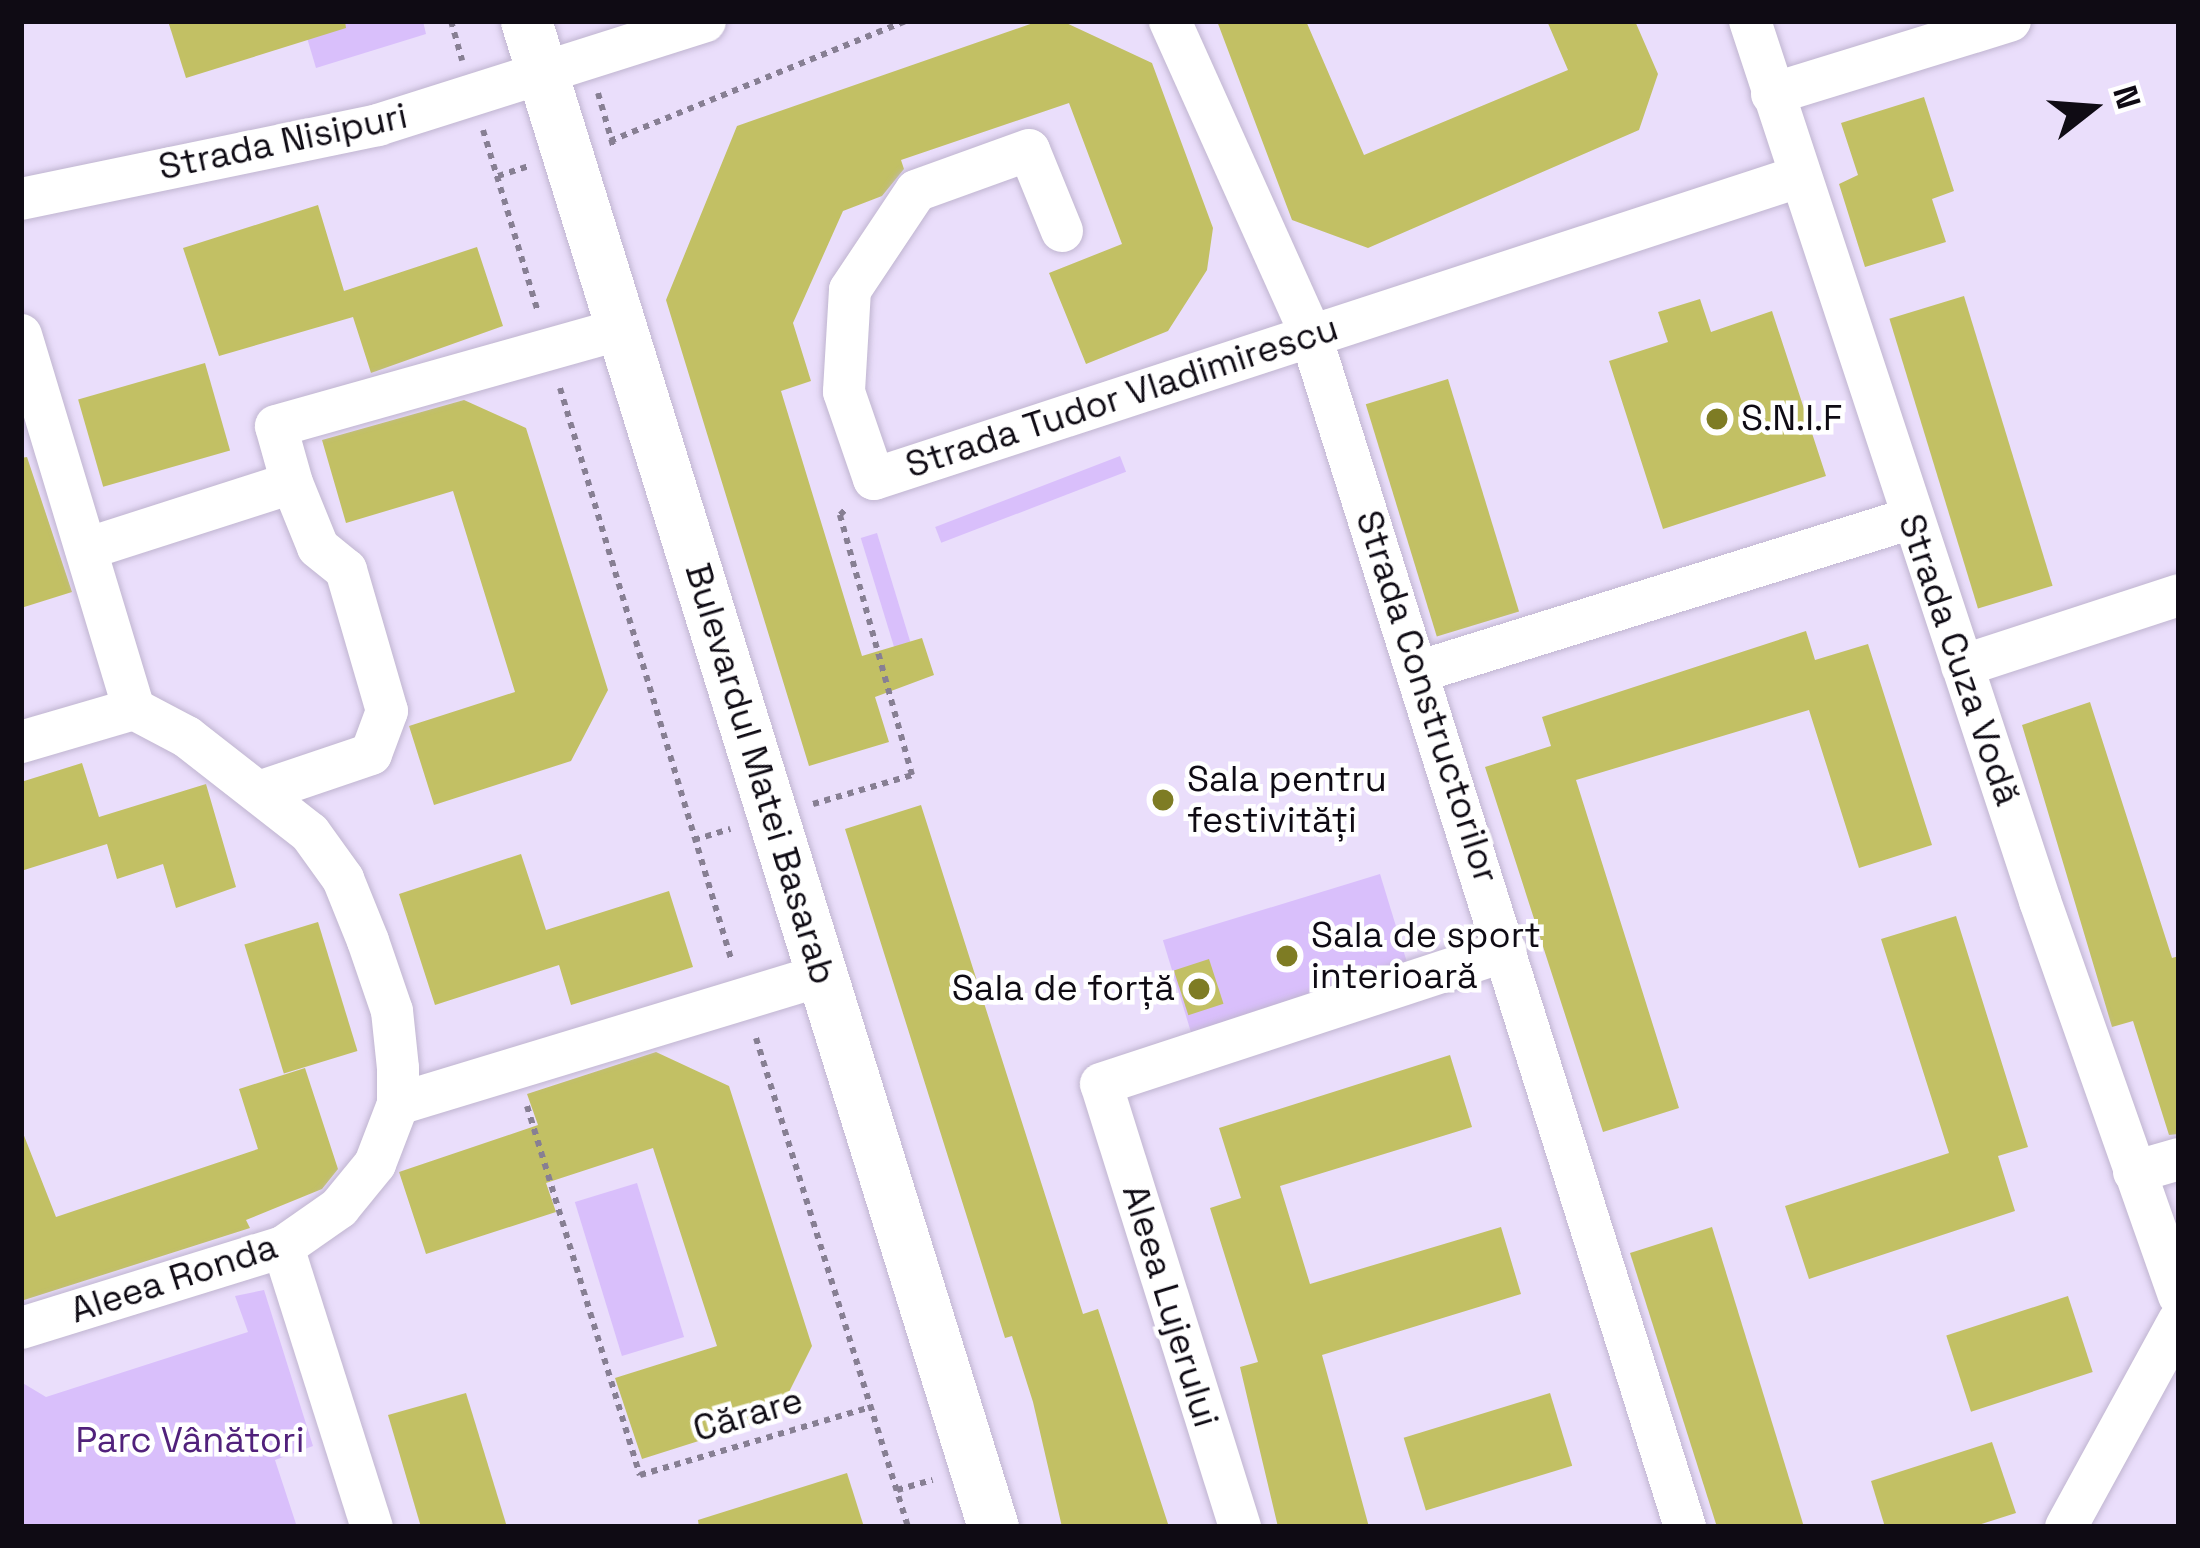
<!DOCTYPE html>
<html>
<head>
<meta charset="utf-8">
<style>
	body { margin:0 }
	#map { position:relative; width:2200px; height:1548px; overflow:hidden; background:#eadefb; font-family:"Space Grotesk",sans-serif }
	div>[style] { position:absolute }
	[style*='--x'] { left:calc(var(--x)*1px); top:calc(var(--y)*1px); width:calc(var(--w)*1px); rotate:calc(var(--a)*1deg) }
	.green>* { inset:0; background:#d9bffb; transform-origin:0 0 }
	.building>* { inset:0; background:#c2c064; transform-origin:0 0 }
	.path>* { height:6px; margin-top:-3px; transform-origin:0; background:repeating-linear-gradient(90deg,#877f93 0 6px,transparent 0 12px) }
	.roads { filter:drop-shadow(0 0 3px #c0b5d0) drop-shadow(0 0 3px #c0b5d0) }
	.minor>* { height:42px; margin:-21px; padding:0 21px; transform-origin:21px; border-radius:21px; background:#fff }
	.major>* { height:51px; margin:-25.5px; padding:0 25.5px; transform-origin:25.5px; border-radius:25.5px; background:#fff }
	.dots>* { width:33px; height:33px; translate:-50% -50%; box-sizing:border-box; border:6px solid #fff; border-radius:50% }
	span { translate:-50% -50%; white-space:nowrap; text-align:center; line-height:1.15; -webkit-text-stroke:9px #fff; paint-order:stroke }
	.street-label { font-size:36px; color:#0f0b14 }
	.poi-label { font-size:36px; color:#0f0b14 }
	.left { translate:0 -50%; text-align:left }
	.right { translate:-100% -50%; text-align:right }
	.park-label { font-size:36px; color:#51217b }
	.frame { position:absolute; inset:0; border:24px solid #0f0b14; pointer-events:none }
	.north { position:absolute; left:2032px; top:48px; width:120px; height:120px; -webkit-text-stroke:9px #fff; paint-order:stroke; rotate:73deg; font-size:33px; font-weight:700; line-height:48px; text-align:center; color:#0f0b14 }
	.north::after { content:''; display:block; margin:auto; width:42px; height:54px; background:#0f0b14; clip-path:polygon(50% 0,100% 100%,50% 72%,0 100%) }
</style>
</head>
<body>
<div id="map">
	<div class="green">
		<i style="clip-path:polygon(302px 21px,423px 21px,426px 34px,316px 68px)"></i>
		<i style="left:1120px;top:456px;width:17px;height:198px;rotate:69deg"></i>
		<i style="left:877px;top:533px;width:114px;height:17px;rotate:73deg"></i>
		<i style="left:1380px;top:874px;width:96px;height:227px;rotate:73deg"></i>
		<i style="left:637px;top:1183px;width:161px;height:65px;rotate:73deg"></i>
		<i style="clip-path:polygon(264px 1290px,313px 1446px,275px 1460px,297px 1527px,21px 1527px,21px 1382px,46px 1397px,248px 1332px,235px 1296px)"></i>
	</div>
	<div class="building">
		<i style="clip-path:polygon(168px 21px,345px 21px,346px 28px,186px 78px)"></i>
		<i style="clip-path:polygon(1039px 21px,1062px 21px,1152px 63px,1213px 228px,1207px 270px,1168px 331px,1086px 364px,1049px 273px,1122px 244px,1069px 103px,901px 160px,904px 169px,882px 196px,843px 211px,793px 323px,811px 381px,781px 391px,862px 656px,922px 638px,934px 675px,875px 697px,889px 742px,809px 766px,666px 300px,737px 126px)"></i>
		<i style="clip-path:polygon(1217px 21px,1306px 21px,1364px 155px,1568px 70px,1547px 21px,1635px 21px,1658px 74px,1639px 130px,1368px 248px,1292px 220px)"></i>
		<i style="clip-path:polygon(1924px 97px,1954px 191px,1932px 199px,1946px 242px,1865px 267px,1839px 184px,1858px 175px,1841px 123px)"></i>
		<i style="clip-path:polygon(318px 205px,344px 291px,477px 247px,503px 326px,371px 373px,353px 317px,219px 356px,183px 248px)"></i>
		<i style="left:1964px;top:296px;width:303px;height:78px;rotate:73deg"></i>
		<i style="clip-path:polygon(1700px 299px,1711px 332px,1772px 311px,1826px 476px,1663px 529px,1609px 361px,1668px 342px,1658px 312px)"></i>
		<i style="left:205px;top:363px;width:91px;height:132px;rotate:74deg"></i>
		<i style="left:1448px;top:379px;width:243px;height:86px;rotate:73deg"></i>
		<i style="clip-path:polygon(464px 400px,526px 428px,608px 690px,571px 761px,434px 805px,409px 726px,515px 692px,453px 491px,346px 523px,322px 440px)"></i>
		<i style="clip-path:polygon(27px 457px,72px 592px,21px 608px,21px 458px)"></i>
		<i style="clip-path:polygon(1806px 631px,1815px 660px,1868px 644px,1932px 845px,1859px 868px,1809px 710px,1576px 780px,1679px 1108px,1603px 1132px,1485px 767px,1551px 746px,1542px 717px)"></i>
		<i style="clip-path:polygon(2090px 702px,2172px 958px,2179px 956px,2179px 1134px,2169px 1135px,2133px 1021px,2112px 1027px,2022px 725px)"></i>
		<i style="clip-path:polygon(82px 763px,99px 817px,206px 784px,236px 887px,176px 908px,163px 864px,117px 879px,107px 844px,21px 871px,21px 782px)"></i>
		<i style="clip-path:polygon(921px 805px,1083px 1314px,1098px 1309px,1169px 1527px,1062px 1527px,1033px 1402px,1012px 1336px,1005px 1338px,845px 829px)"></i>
		<i style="clip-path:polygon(521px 854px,546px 930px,669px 891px,693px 967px,571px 1005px,559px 965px,435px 1005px,399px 894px)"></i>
		<i style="clip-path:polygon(1956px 916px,2028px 1147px,1998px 1156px,2015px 1211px,1809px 1279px,1785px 1206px,1949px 1153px,1881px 939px)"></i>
		<i style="left:318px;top:922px;width:135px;height:77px;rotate:73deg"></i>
		<i style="left:1209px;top:959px;width:47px;height:37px;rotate:72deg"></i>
		<i style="clip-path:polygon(656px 1052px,729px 1086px,812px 1346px,777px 1416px,642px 1459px,615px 1378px,717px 1346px,653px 1148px,546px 1183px,556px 1212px,426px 1254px,399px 1172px,538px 1125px,527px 1094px)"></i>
		<i style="clip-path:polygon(1450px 1055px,1472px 1127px,1280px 1186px,1310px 1284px,1501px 1227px,1521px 1294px,1322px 1355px,1369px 1527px,1278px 1527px,1240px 1367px,1258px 1362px,1210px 1208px,1241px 1198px,1219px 1128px)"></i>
		<i style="clip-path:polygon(305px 1068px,338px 1169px,322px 1189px,246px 1220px,250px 1228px,21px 1301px,21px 1128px,56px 1217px,258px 1149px,239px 1089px)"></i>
		<i style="clip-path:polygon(1712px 1227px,1752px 1357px,1804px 1527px,1717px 1527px,1630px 1253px)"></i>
		<i style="left:2068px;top:1296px;width:80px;height:128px;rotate:72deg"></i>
		<i style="clip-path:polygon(466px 1393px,507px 1527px,421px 1527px,388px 1415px)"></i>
		<i style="left:1550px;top:1393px;width:76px;height:153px;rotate:73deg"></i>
		<i style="clip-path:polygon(1992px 1442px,2016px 1513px,1972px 1527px,1885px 1527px,1871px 1481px)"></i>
		<i style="clip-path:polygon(847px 1473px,864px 1527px,699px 1527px,698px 1520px)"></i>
	</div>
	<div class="path">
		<i style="--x:451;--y:21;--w:41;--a:74.2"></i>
		<i style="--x:598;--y:93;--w:58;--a:74.1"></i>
		<i style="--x:483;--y:130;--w:190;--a:73.2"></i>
		<i style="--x:610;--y:141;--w:318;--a:-22.1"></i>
		<i style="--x:498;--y:176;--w:33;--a:-18"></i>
		<i style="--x:560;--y:388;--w:599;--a:73.32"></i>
		<i style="--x:813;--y:804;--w:103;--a:-16.3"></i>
		<i style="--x:912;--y:775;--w:270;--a:-105.5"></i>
		<i style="--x:840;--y:515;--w:10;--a:-45"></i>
		<i style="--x:694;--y:840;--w:38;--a:-17"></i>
		<i style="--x:756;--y:1038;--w:512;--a:72.73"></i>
		<i style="--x:527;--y:1106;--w:386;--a:73"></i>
		<i style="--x:640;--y:1475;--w:241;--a:-16.4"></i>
		<i style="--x:897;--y:1490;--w:37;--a:-16"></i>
	</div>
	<div class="roads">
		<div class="minor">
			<i style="--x:1170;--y:21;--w:342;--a:65.8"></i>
			<i style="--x:1310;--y:333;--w:1252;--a:72.56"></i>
			<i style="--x:1750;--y:21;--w:927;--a:71.76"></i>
			<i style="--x:2040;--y:901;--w:418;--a:70.6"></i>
			<i style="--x:1772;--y:94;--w:249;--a:-17.1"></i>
			<i style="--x:21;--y:199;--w:365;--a:-11.7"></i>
			<i style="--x:378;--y:125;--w:343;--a:-17.6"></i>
			<i style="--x:1062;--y:231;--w:87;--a:-112.2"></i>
			<i style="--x:1029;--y:150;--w:120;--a:160.1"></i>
			<i style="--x:916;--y:191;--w:119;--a:123.7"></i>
			<i style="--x:850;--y:290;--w:102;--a:93.4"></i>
			<i style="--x:844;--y:392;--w:92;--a:71"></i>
			<i style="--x:874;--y:479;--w:972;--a:-18.1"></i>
			<i style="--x:21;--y:335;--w:391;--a:73.2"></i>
			<i style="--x:86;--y:549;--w:216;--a:-17.8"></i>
			<i style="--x:292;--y:483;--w:59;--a:-105.7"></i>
			<i style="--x:276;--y:426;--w:359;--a:-15.7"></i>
			<i style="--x:1962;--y:666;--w:228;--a:-18.1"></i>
			<i style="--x:1421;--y:671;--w:514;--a:-17.31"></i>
			<i style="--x:21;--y:742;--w:118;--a:-16.3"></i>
			<i style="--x:134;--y:709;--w:60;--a:27.8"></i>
			<i style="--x:187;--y:737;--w:156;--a:38"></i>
			<i style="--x:310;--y:833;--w:57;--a:54.3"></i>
			<i style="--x:343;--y:879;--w:67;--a:68"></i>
			<i style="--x:368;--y:941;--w:74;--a:71.1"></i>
			<i style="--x:392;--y:1011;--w:57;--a:84"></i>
			<i style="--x:398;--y:1068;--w:36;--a:90"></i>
			<i style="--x:398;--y:1104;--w:64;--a:111"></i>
			<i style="--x:375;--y:1164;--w:57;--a:129.3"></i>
			<i style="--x:339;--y:1208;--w:68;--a:145.1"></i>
			<i style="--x:283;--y:1247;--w:274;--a:162.8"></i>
			<i style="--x:262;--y:791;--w:115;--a:-18.7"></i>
			<i style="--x:371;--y:754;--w:46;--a:-69.6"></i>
			<i style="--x:387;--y:711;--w:147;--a:-106.2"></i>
			<i style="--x:346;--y:570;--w:36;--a:-141"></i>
			<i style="--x:318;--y:547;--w:69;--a:-112.1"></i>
			<i style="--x:398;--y:1104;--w:443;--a:-16.9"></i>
			<i style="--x:2134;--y:1172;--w:47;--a:-16.1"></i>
			<i style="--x:283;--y:1247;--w:294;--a:72.4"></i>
			<i style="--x:1240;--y:1527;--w:464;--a:-107.4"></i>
			<i style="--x:1101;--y:1084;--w:426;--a:-18.2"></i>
			<i style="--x:2066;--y:1527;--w:235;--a:-61.3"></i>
		</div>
		<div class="major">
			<i style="--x:526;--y:21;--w:1577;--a:72.77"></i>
		</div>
	</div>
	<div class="dots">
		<i style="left:1717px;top:419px;background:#7e7c24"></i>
		<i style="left:1163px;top:800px;background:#7e7c24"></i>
		<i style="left:1287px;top:956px;background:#7e7c24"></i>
		<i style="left:1199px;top:989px;background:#7e7c24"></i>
	</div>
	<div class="street-label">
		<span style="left:283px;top:142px;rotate:-12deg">Strada Nisipuri</span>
		<span style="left:1122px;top:397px;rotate:-18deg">Strada Tudor Vladimirescu</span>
		<span style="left:1959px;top:660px;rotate:71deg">Strada Cuza Vodă</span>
		<span style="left:1427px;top:697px;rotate:72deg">Strada Constructorilor</span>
		<span style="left:760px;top:774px;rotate:73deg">Bulevardul Matei Basarab</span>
		<span style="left:174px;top:1279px;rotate:-18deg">Aleea Ronda</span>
		<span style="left:1170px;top:1306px;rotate:73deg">Aleea Lujerului</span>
		<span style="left:748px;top:1415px;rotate:-16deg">Cărare</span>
	</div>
	<div class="poi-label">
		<span class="left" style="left:1741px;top:419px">S.N.I.F</span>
		<span class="left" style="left:1187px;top:800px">Sala pentru<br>festivități</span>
		<span class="left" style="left:1311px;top:956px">Sala de sport<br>interioară</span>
		<span class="right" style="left:1175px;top:989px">Sala de forță</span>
	</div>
	<div class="park-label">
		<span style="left:190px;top:1441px">Parc Vânători</span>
	</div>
	<div class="frame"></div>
	<div class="north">N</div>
</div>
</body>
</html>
